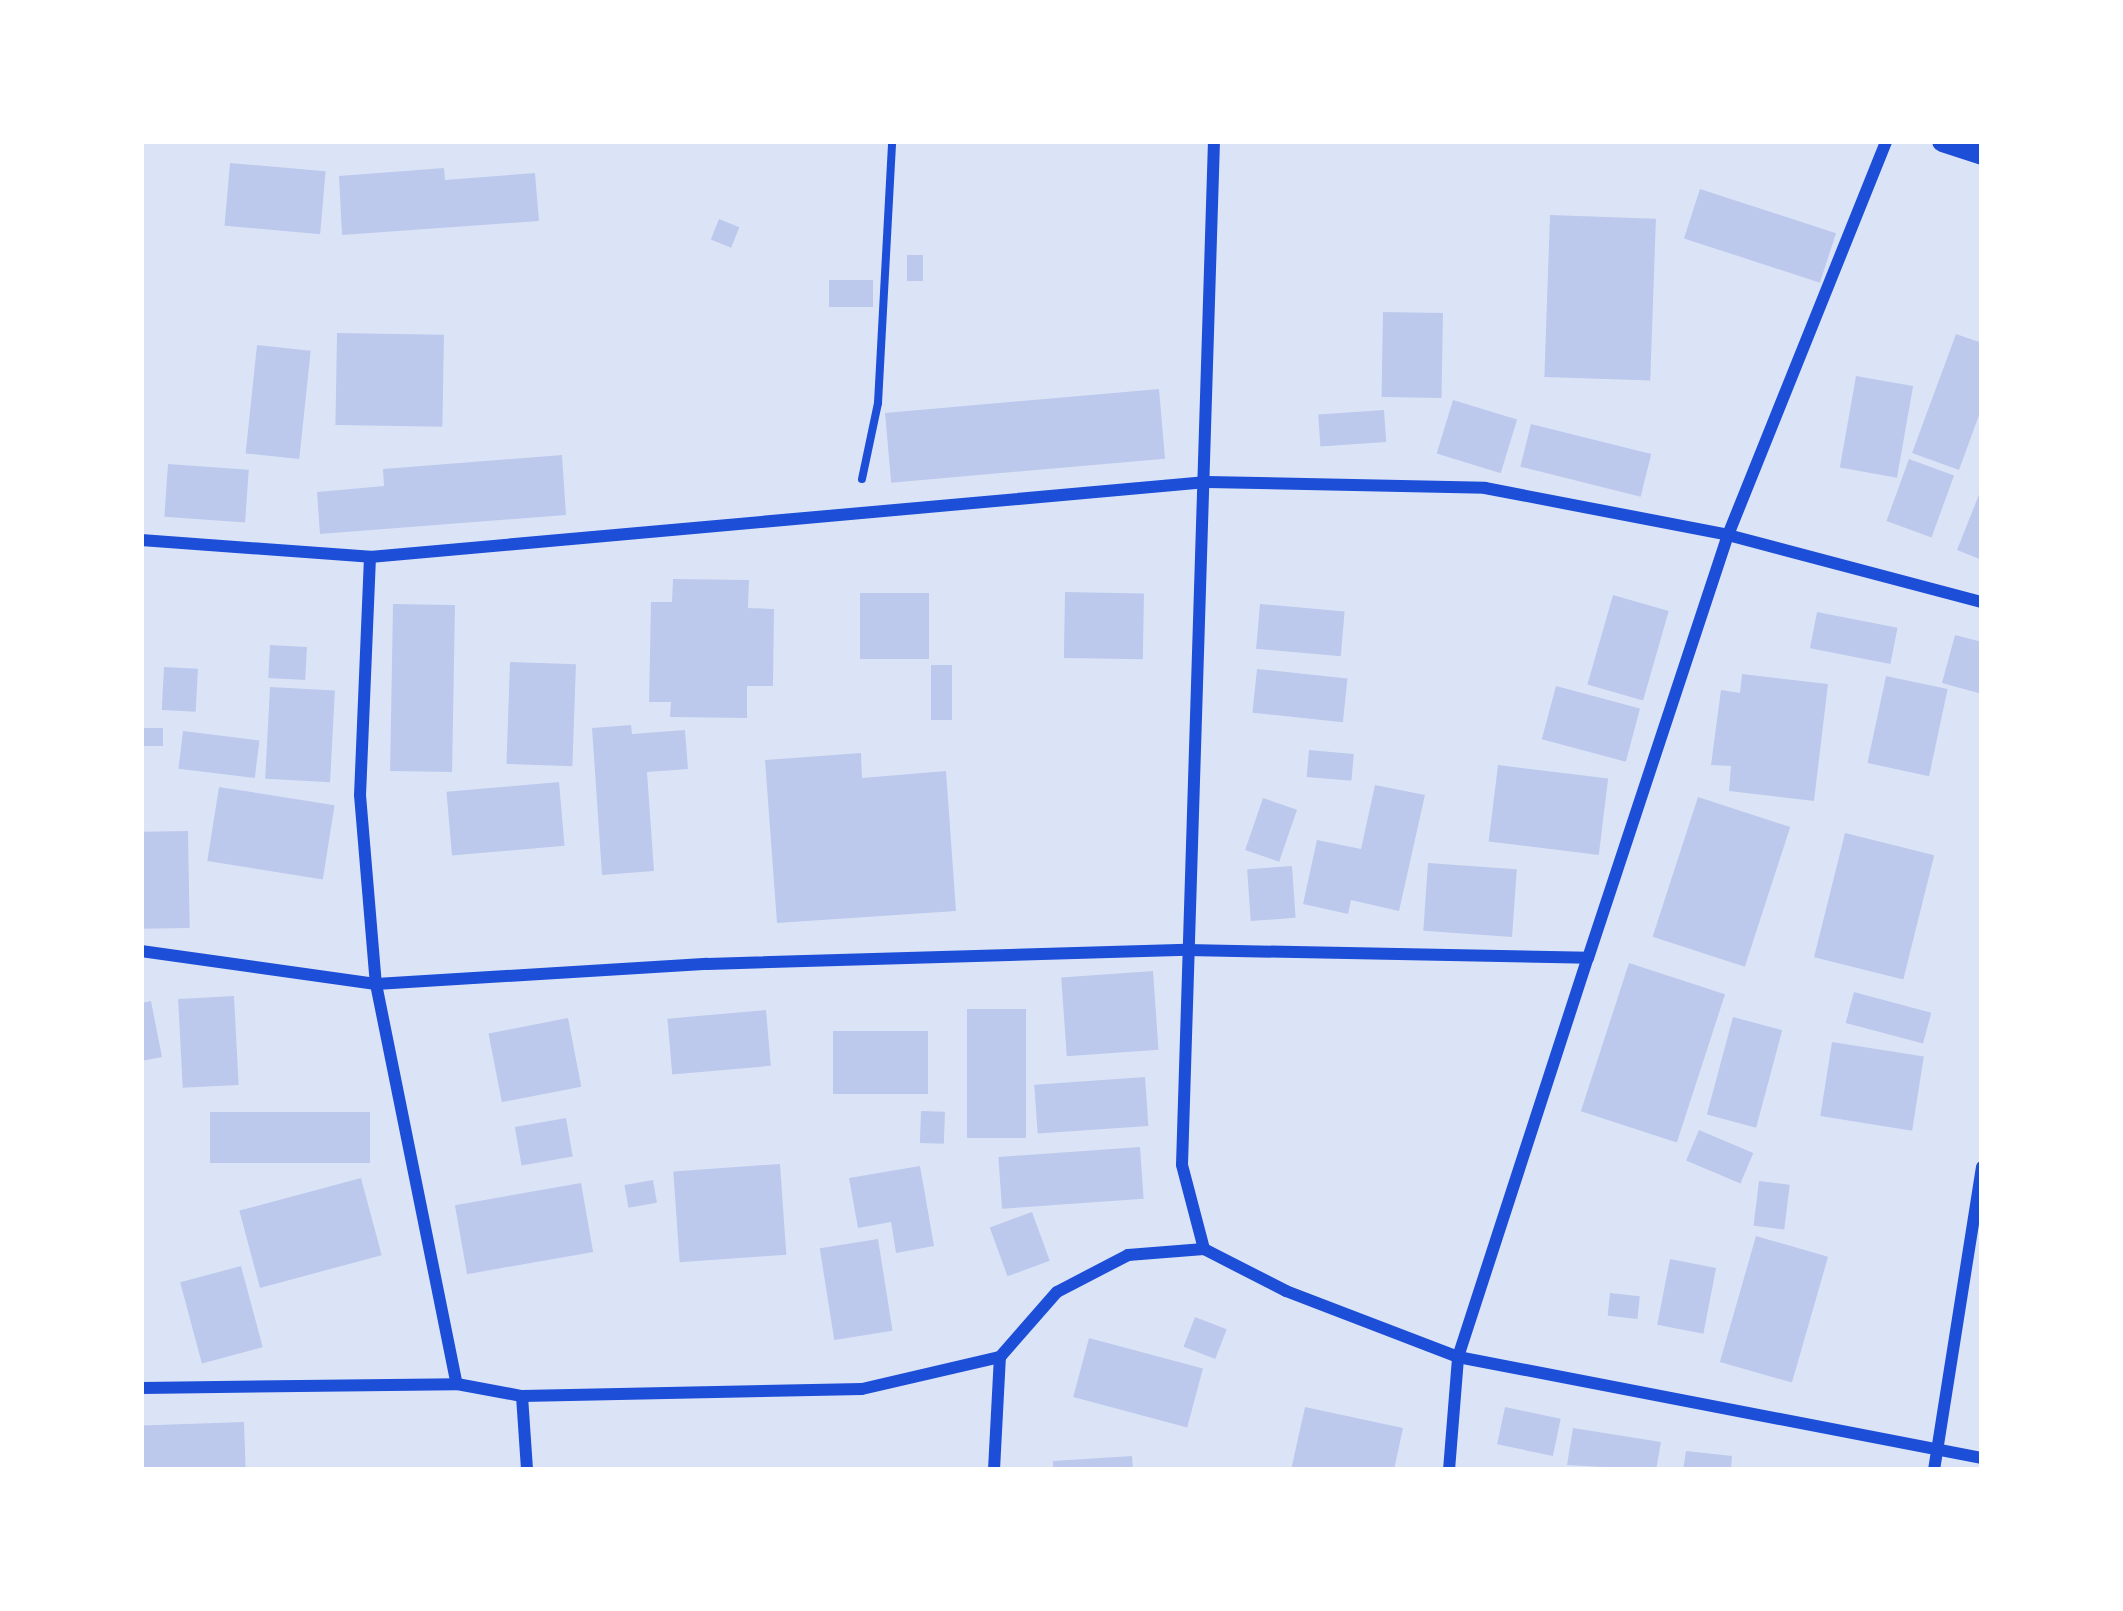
<!DOCTYPE html>
<html>
<head>
<meta charset="utf-8">
<style>
	body { margin:0 }
	#map { position:relative; width:2123px; height:1611px; overflow:hidden; background:#f2f2f2; font-family:Jost,sans-serif }
	div>[style] { position:absolute }
	[style*='--x'] { left:calc(var(--x)*1px); top:calc(var(--y)*1px); width:calc(var(--w)*1px); rotate:calc(var(--a)*1deg) }
	.green>* { inset:0; background:#dbe4f7; transform-origin:0 0 }
	.building>* { inset:0; background:#bdc9ec; transform-origin:0 0 }
	.path>* { height:8px; margin:-4px; padding:0 4px; transform-origin:4px; border-radius:4px; background:#1d4ed8 }
	.minor>* { height:12px; margin:-6px; padding:0 6px; transform-origin:6px; border-radius:6px; background:#1d4ed8 }
	.tertiary>* { height:21px; margin:-10.5px; padding:0 10.5px; transform-origin:10.5px; border-radius:10.5px; background:#1d4ed8 }
	span { translate:-50% -50%; white-space:nowrap; text-align:center; line-height:1.15; -webkit-text-stroke:9px #fff; paint-order:stroke }
	.frame { position:absolute; inset:0; border:144px solid #fff; pointer-events:none }
</style>
</head>
<body>
<div id="map">
	<div class="green">
		<i style="left:141px;top:141px;width:1841px;height:1329px"></i>
	</div>
	<div class="building">
		<i style="left:230px;top:163px;width:96px;height:63px;rotate:5deg"></i>
		<i style="clip-path:polygon(444px 168px,445px 180px,535px 173px,539px 221px,342px 235px,339px 176px)"></i>
		<i style="left:1700px;top:189px;width:143px;height:52px;rotate:18deg"></i>
		<i style="left:1550px;top:215px;width:106px;height:162px;rotate:2deg"></i>
		<i style="left:719px;top:219px;width:22px;height:22px;rotate:22deg"></i>
		<i style="left:907px;top:255px;width:16px;height:26px"></i>
		<i style="left:829px;top:280px;width:44px;height:27px"></i>
		<i style="left:1383px;top:312px;width:60px;height:85px;rotate:1deg"></i>
		<i style="left:337px;top:333px;width:107px;height:92px;rotate:1deg"></i>
		<i style="clip-path:polygon(1956px 334px,1982px 343px,1982px 407px,1959px 470px,1912px 453px)"></i>
		<i style="left:257px;top:345px;width:54px;height:109px;rotate:6deg"></i>
		<i style="left:1856px;top:376px;width:58px;height:93px;rotate:10deg"></i>
		<i style="left:1159px;top:389px;width:70px;height:275px;rotate:85deg"></i>
		<i style="left:1453px;top:400px;width:67px;height:56px;rotate:17deg"></i>
		<i style="left:1384px;top:410px;width:32px;height:66px;rotate:86deg"></i>
		<i style="left:1531px;top:424px;width:124px;height:44px;rotate:14deg"></i>
		<i style="clip-path:polygon(562px 455px,566px 515px,320px 534px,317px 492px,384px 486px,383px 469px)"></i>
		<i style="left:1909px;top:459px;width:48px;height:66px;rotate:20deg"></i>
		<i style="left:168px;top:464px;width:81px;height:53px;rotate:4deg"></i>
		<i style="clip-path:polygon(1982px 487px,1982px 560px,1957px 550px)"></i>
		<i style="clip-path:polygon(673px 579px,749px 580px,748px 608px,774px 609px,773px 686px,747px 686px,747px 718px,670px 717px,671px 702px,649px 702px,651px 602px,672px 602px)"></i>
		<i style="left:1065px;top:592px;width:79px;height:66px;rotate:1deg"></i>
		<i style="left:860px;top:593px;width:69px;height:66px"></i>
		<i style="left:1613px;top:595px;width:58px;height:93px;rotate:16deg"></i>
		<i style="left:393px;top:604px;width:62px;height:167px;rotate:1deg"></i>
		<i style="left:1260px;top:604px;width:85px;height:45px;rotate:5deg"></i>
		<i style="left:1817px;top:612px;width:82px;height:37px;rotate:11deg"></i>
		<i style="clip-path:polygon(1955px 635px,1982px 642px,1982px 694px,1942px 683px)"></i>
		<i style="left:270px;top:645px;width:37px;height:33px;rotate:3deg"></i>
		<i style="left:510px;top:662px;width:66px;height:102px;rotate:2deg"></i>
		<i style="left:931px;top:665px;width:21px;height:55px"></i>
		<i style="left:164px;top:667px;width:34px;height:43px;rotate:3deg"></i>
		<i style="left:1257px;top:669px;width:91px;height:44px;rotate:6deg"></i>
		<i style="clip-path:polygon(1742px 674px,1828px 684px,1814px 801px,1729px 791px,1731px 766px,1711px 765px,1721px 690px,1740px 693px)"></i>
		<i style="left:1886px;top:676px;width:63px;height:89px;rotate:12deg"></i>
		<i style="left:1556px;top:686px;width:87px;height:55px;rotate:15deg"></i>
		<i style="left:270px;top:687px;width:65px;height:92px;rotate:3deg"></i>
		<i style="clip-path:polygon(631px 725px,632px 734px,685px 730px,688px 769px,647px 772px,654px 871px,602px 875px,592px 728px)"></i>
		<i style="left:144px;top:728px;width:19px;height:18px"></i>
		<i style="left:183px;top:731px;width:77px;height:38px;rotate:7deg"></i>
		<i style="left:1309px;top:750px;width:45px;height:27px;rotate:5deg"></i>
		<i style="clip-path:polygon(861px 753px,862px 778px,946px 771px,956px 911px,777px 923px,765px 760px)"></i>
		<i style="left:1498px;top:765px;width:111px;height:77px;rotate:7deg"></i>
		<i style="left:559px;top:782px;width:64px;height:113px;rotate:85deg"></i>
		<i style="clip-path:polygon(1375px 785px,1425px 795px,1399px 911px,1351px 900px,1348px 914px,1303px 904px,1317px 840px,1361px 849px)"></i>
		<i style="left:219px;top:787px;width:117px;height:75px;rotate:9deg"></i>
		<i style="left:1698px;top:797px;width:97px;height:147px;rotate:18deg"></i>
		<i style="left:1263px;top:798px;width:36px;height:55px;rotate:19deg"></i>
		<i style="left:188px;top:831px;width:97px;height:47px;rotate:89deg"></i>
		<i style="left:1845px;top:833px;width:92px;height:128px;rotate:14deg"></i>
		<i style="left:1428px;top:863px;width:89px;height:68px;rotate:4deg"></i>
		<i style="left:1292px;top:866px;width:52px;height:45px;rotate:86deg"></i>
		<i style="left:1629px;top:963px;width:101px;height:156px;rotate:18deg"></i>
		<i style="left:1153px;top:971px;width:79px;height:92px;rotate:86deg"></i>
		<i style="left:1854px;top:992px;width:80px;height:32px;rotate:15deg"></i>
		<i style="left:234px;top:996px;width:89px;height:56px;rotate:87deg"></i>
		<i style="clip-path:polygon(151px 1001px,162px 1057px,141px 1061px,141px 1003px)"></i>
		<i style="left:967px;top:1009px;width:59px;height:129px"></i>
		<i style="left:766px;top:1010px;width:56px;height:99px;rotate:85deg"></i>
		<i style="left:1733px;top:1017px;width:51px;height:101px;rotate:15deg"></i>
		<i style="left:568px;top:1018px;width:70px;height:81px;rotate:79deg"></i>
		<i style="left:833px;top:1031px;width:95px;height:63px"></i>
		<i style="left:1832px;top:1042px;width:93px;height:75px;rotate:9deg"></i>
		<i style="left:1145px;top:1077px;width:49px;height:111px;rotate:86deg"></i>
		<i style="left:921px;top:1111px;width:24px;height:32px;rotate:2deg"></i>
		<i style="left:210px;top:1112px;width:160px;height:51px"></i>
		<i style="left:566px;top:1118px;width:39px;height:52px;rotate:80deg"></i>
		<i style="left:1699px;top:1130px;width:59px;height:33px;rotate:23deg"></i>
		<i style="left:1140px;top:1147px;width:52px;height:142px;rotate:86deg"></i>
		<i style="left:780px;top:1164px;width:91px;height:107px;rotate:86deg"></i>
		<i style="clip-path:polygon(920px 1166px,934px 1246px,896px 1253px,891px 1222px,858px 1228px,849px 1178px)"></i>
		<i style="left:361px;top:1178px;width:80px;height:126px;rotate:75deg"></i>
		<i style="left:653px;top:1180px;width:23px;height:29px;rotate:80deg"></i>
		<i style="left:1759px;top:1181px;width:31px;height:45px;rotate:7deg"></i>
		<i style="left:581px;top:1183px;width:70px;height:128px;rotate:80deg"></i>
		<i style="left:1032px;top:1212px;width:52px;height:45px;rotate:70deg"></i>
		<i style="left:1756px;top:1236px;width:75px;height:131px;rotate:16deg"></i>
		<i style="left:878px;top:1239px;width:93px;height:59px;rotate:81deg"></i>
		<i style="left:1670px;top:1259px;width:47px;height:67px;rotate:11deg"></i>
		<i style="left:241px;top:1266px;width:84px;height:63px;rotate:75deg"></i>
		<i style="left:1610px;top:1293px;width:30px;height:23px;rotate:6deg"></i>
		<i style="left:1195px;top:1317px;width:34px;height:32px;rotate:21deg"></i>
		<i style="left:1089px;top:1338px;width:118px;height:61px;rotate:15deg"></i>
		<i style="clip-path:polygon(1305px 1407px,1403px 1428px,1394px 1470px,1291px 1470px)"></i>
		<i style="left:1505px;top:1407px;width:57px;height:38px;rotate:12deg"></i>
		<i style="left:244px;top:1422px;width:48px;height:103px;rotate:88deg"></i>
		<i style="clip-path:polygon(1573px 1428px,1661px 1442px,1656px 1470px,1567px 1465px)"></i>
		<i style="clip-path:polygon(1686px 1451px,1732px 1456px,1731px 1470px,1683px 1470px)"></i>
		<i style="clip-path:polygon(1132px 1456px,1133px 1470px,1053px 1470px,1053px 1461px)"></i>
	</div>
	<div class="path">
		<i style="--x:862;--y:479;--w:78;--a:-78.1"></i>
		<i style="--x:878;--y:403;--w:262;--a:-86.9"></i>
	</div>
	<div class="minor">
		<i style="--x:1214;--y:141;--w:1024;--a:91.79"></i>
		<i style="--x:1182;--y:1165;--w:87;--a:75.3"></i>
		<i style="--x:1204;--y:1249;--w:92;--a:27.1"></i>
		<i style="--x:1286;--y:1291;--w:184;--a:21"></i>
		<i style="--x:1458;--y:1357;--w:534;--a:10.91"></i>
		<i style="--x:141;--y:540;--w:230;--a:4.2"></i>
		<i style="--x:370;--y:557;--w:840;--a:-5.12"></i>
		<i style="--x:1207;--y:482;--w:278;--a:1.2"></i>
		<i style="--x:1485;--y:488;--w:248;--a:10.9"></i>
		<i style="--x:1728;--y:535;--w:263;--a:14.8"></i>
		<i style="--x:370;--y:557;--w:238;--a:92.4"></i>
		<i style="--x:360;--y:795;--w:190;--a:85.2"></i>
		<i style="--x:376;--y:984;--w:408;--a:78.6"></i>
		<i style="--x:141;--y:951;--w:237;--a:8"></i>
		<i style="--x:376;--y:984;--w:332;--a:-3.5"></i>
		<i style="--x:707;--y:964;--w:480;--a:-1.7"></i>
		<i style="--x:1187;--y:950;--w:401;--a:1.1"></i>
		<i style="--x:141;--y:1388;--w:316;--a:-0.7"></i>
		<i style="--x:457;--y:1384;--w:66;--a:10.5"></i>
		<i style="--x:522;--y:1396;--w:340;--a:-1.2"></i>
		<i style="--x:862;--y:1389;--w:142;--a:-13.1"></i>
		<i style="--x:1000;--y:1357;--w:86;--a:-48.8"></i>
		<i style="--x:1057;--y:1292;--w:80;--a:-27.5"></i>
		<i style="--x:1128;--y:1255;--w:76;--a:-4.5"></i>
		<i style="--x:522;--y:1396;--w:74;--a:86.1"></i>
		<i style="--x:994;--y:1470;--w:113;--a:-87"></i>
		<i style="--x:1449;--y:1470;--w:113;--a:-85.4"></i>
		<i style="--x:1458;--y:1357;--w:420;--a:-72"></i>
		<i style="--x:1588;--y:958;--w:446;--a:-71.7"></i>
		<i style="--x:1728;--y:535;--w:424;--a:-68.1"></i>
		<i style="--x:1934;--y:1470;--w:307;--a:-81"></i>
	</div>
	<div class="tertiary">
		<i style="--x:1942;--y:141;--w:42;--a:18"></i>
	</div>
	<div class="frame"></div>
</div>
</body>
</html>
